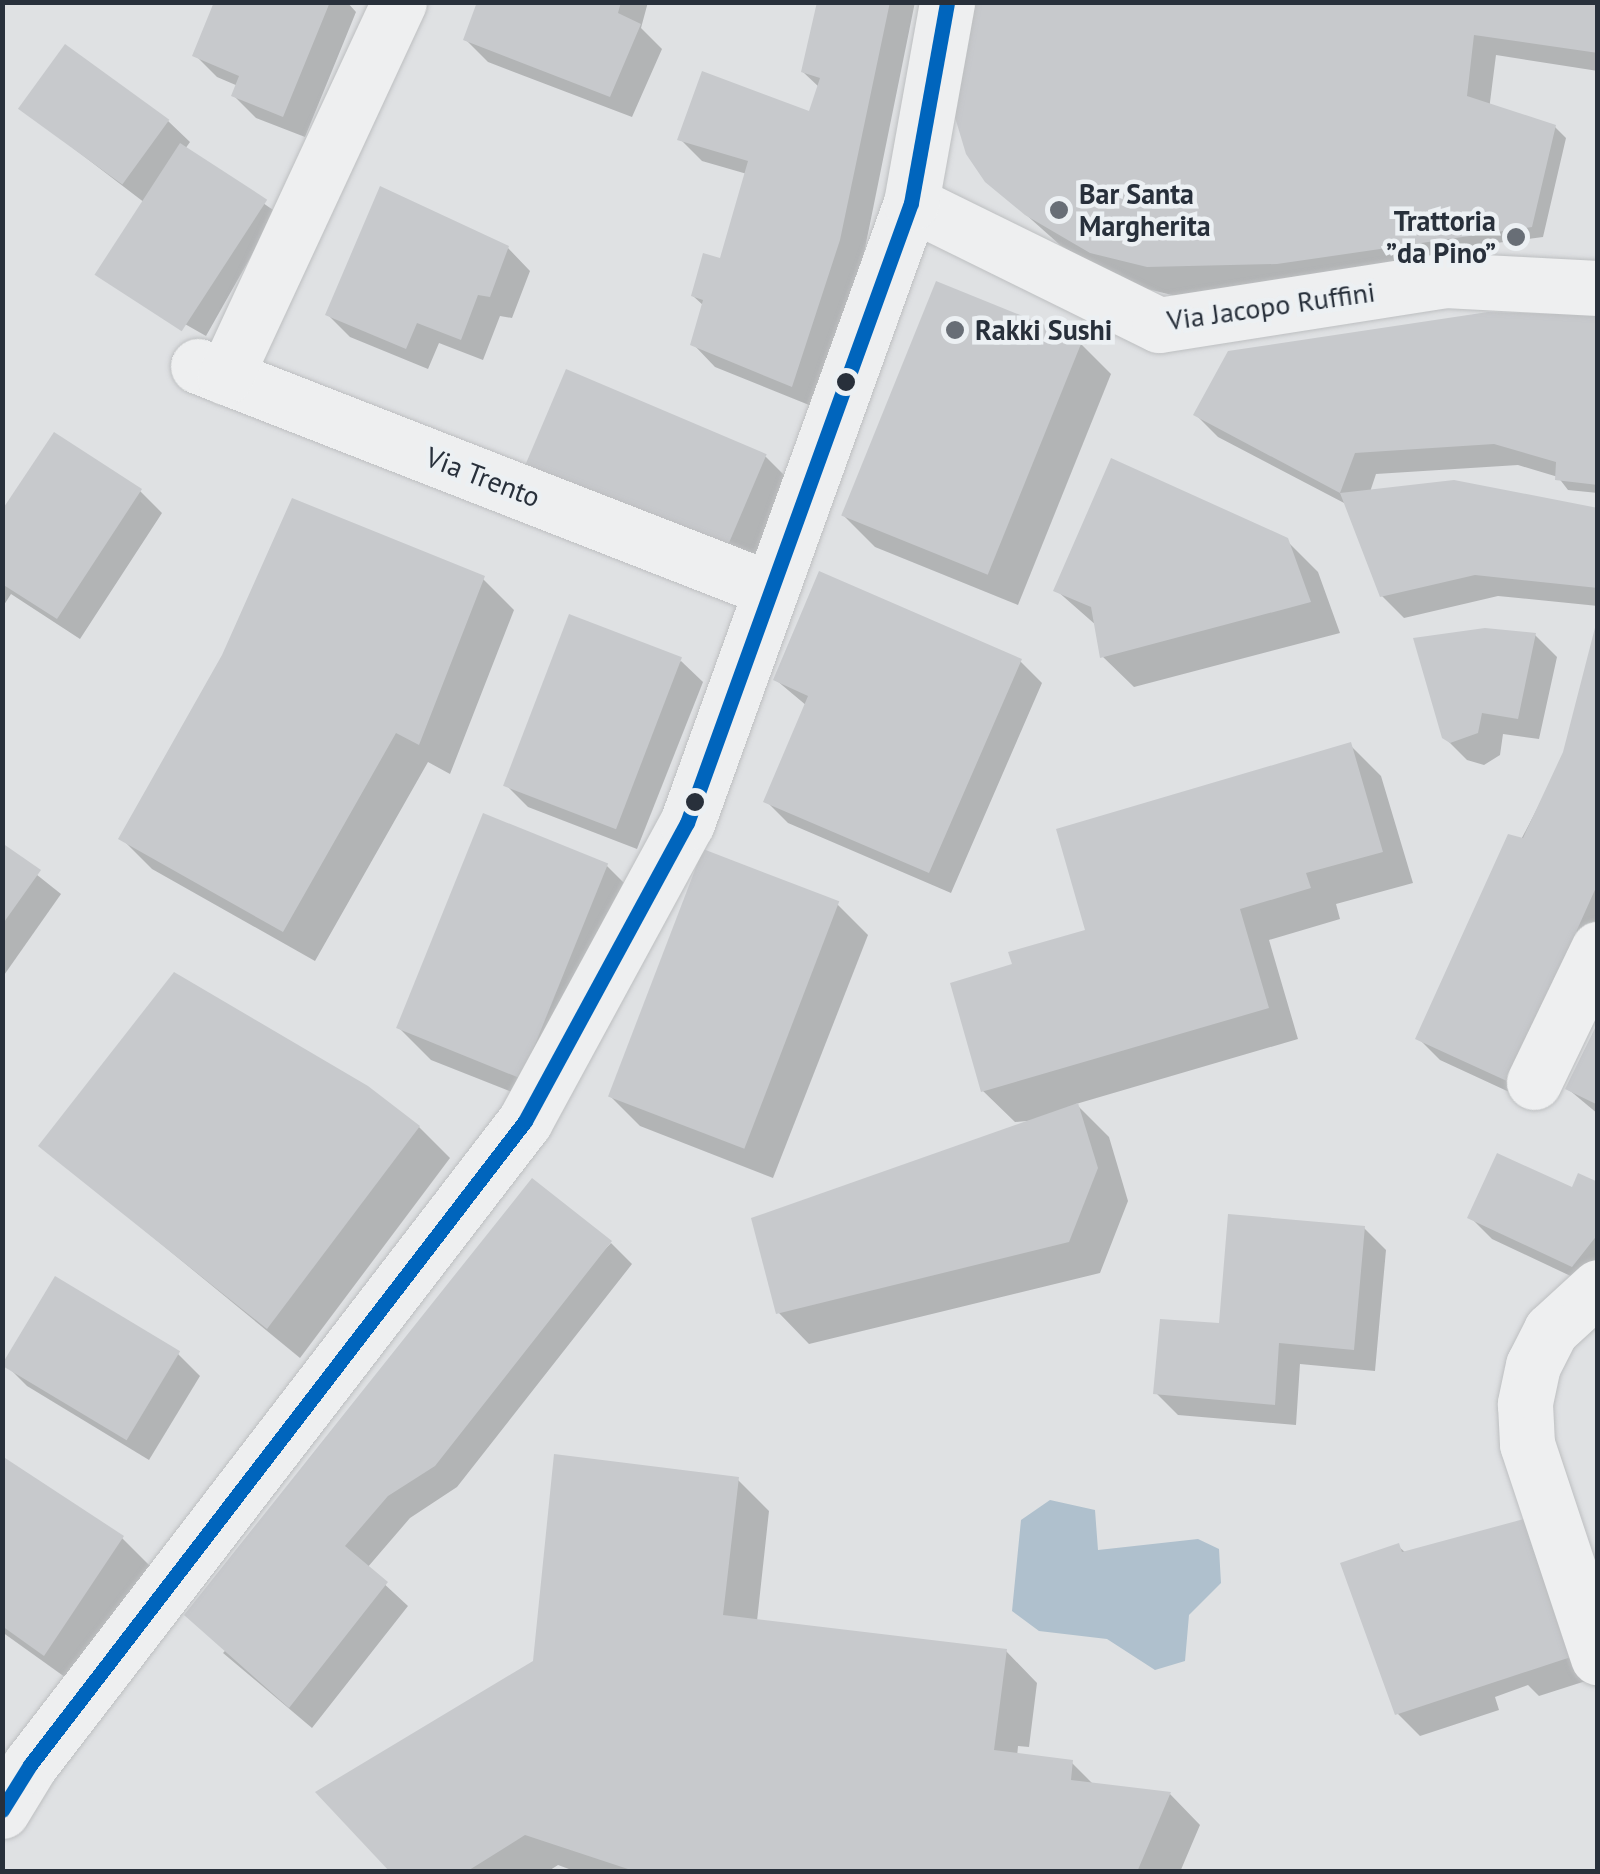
<!DOCTYPE html>
<html>
<head>
<meta charset="utf-8">
<style>
	body { margin:0 }
	#map { position:relative; width:1600px; height:1874px; overflow:hidden; background:#dfe1e3; font-family:"PT Sans",sans-serif }
	div>[style] { position:absolute }
	[style*='--x'] { left:calc(var(--x)*1px); top:calc(var(--y)*1px); width:calc(var(--w)*1px); rotate:calc(var(--a)*1deg) }
	.water>* { inset:0; background:#afc0cd }
	.shadow>* { inset:0; background:#0003 }
	.building>* { inset:0; background:#c7c9cc; transform-origin:0 0 }
	.roads { filter:drop-shadow(0 0 2px #bdbfc1) drop-shadow(0 0 2px #bdbfc1) }
	.pedestrian>* { height:55px; margin:-27.5px; padding:0 27.5px; transform-origin:27.5px; border-radius:27.5px; background:#eeeff0 }
	.minor>* { height:55px; margin:-27.5px; padding:0 27.5px; transform-origin:27.5px; border-radius:27.5px; background:#eeeff0 }
	.bus-1>* { height:15px; margin:-7.5px; padding:0 7.5px; transform-origin:7.5px; border-radius:7.5px; background:#0065bd }
	.dots>* { width:28px; height:28px; translate:-50% -50%; box-sizing:border-box; border:5px solid #ecf0f3; border-radius:50% }
	span { translate:-50% -50%; white-space:nowrap; text-align:center; line-height:1.15; -webkit-text-stroke:9px #ecf0f3; paint-order:stroke }
	.poi-label { font-size:28px; color:#28303b; font-weight:700 }
	.left { translate:0 -50%; text-align:left }
	.right { translate:-100% -50%; text-align:right }
	.street-label { font-size:28px; color:#28303b }
	.frame { position:absolute; inset:0; border:5px solid #28303b; pointer-events:none }
</style>
</head>
<body>
<div id="map">
	<div class="water">
		<i style="clip-path:polygon(1050px 1500px,1095px 1510px,1098px 1550px,1198px 1539px,1219px 1549px,1221px 1583px,1189px 1615px,1185px 1661px,1155px 1670px,1107px 1639px,1039px 1631px,1012px 1611px,1021px 1520px)"></i>
	</div>
	<div class="shadow">
		<i style="clip-path:polygon(216px 2px,347px 2px,356px 12px,305px 137px,256px 118px,234px 96px,238px 86px,217px 77px,195px 55px)"></i>
		<i style="clip-path:polygon(480px 2px,648px 2px,641px 28px,662px 49px,632px 117px,488px 62px,466px 40px)"></i>
		<i style="clip-path:polygon(819px 2px,915px 2px,862px 263px,814px 407px,715px 367px,693px 344px,704px 306px,693px 296px,733px 267px,747px 174px,702px 161px,680px 139px,811px 114px,820px 88px,803px 72px)"></i>
		<i style="clip-path:polygon(1598px 2px,1598px 71px,1496px 55px,1489px 110px,1555px 127px,1566px 138px,1543px 237px,1441px 250px,1437px 263px,1180px 297px,1123px 283px,1060px 245px,987px 180px,968px 153px)"></i>
		<i style="clip-path:polygon(22px 109px,168px 121px,190px 142px,185px 149px,276px 212px,206px 336px,111px 282px,156px 194px,145px 203px)"></i>
		<i style="clip-path:polygon(508px 248px,530px 271px,512px 318px,500px 316px,483px 360px,439px 343px,428px 369px,350px 337px,328px 315px)"></i>
		<i style="clip-path:polygon(1598px 317px,1598px 493px,1568px 490px,1558px 477px,1518px 465px,1376px 474px,1370px 492px,1598px 511px,1598px 606px,1498px 596px,1404px 618px,1382px 596px,1346px 504px,1218px 437px,1196px 415px)"></i>
		<i style="clip-path:polygon(1080px 343px,1111px 374px,1018px 605px,875px 547px,844px 516px)"></i>
		<i style="clip-path:polygon(567px 372px,766px 457px,788px 479px,753px 574px)"></i>
		<i style="clip-path:polygon(140px 491px,162px 513px,80px 639px,11px 594px,2px 608px,2px 514px)"></i>
		<i style="clip-path:polygon(1286px 540px,1318px 572px,1340px 633px,1134px 687px,1102px 656px,1097px 626px,1056px 590px)"></i>
		<i style="clip-path:polygon(483px 579px,514px 610px,450px 774px,428px 762px,315px 961px,152px 869px,121px 838px)"></i>
		<i style="clip-path:polygon(1598px 620px,1598px 953px,1531px 1102px,1440px 1060px,1418px 1038px,1566px 753px)"></i>
		<i style="clip-path:polygon(1535px 635px,1557px 657px,1539px 739px,1503px 734px,1500px 755px,1484px 765px,1467px 760px,1444px 737px)"></i>
		<i style="clip-path:polygon(681px 661px,703px 682px,637px 849px,528px 807px,506px 785px)"></i>
		<i style="clip-path:polygon(1020px 661px,1042px 683px,951px 893px,788px 823px,766px 801px,807px 706px,776px 680px)"></i>
		<i style="clip-path:polygon(1350px 745px,1381px 776px,1413px 883px,1336px 904px,1340px 919px,1269px 940px,1298px 1039px,1076px 1104px,1109px 1137px,1128px 1201px,1100px 1273px,809px 1344px,778px 1312px,1038px 1120px,1015px 1122px,983px 1091px,1016px 966px,1088px 932px)"></i>
		<i style="clip-path:polygon(2px 847px,61px 894px,2px 978px)"></i>
		<i style="clip-path:polygon(606px 865px,638px 897px,552px 1108px,431px 1060px,400px 1029px)"></i>
		<i style="clip-path:polygon(837px 904px,868px 935px,773px 1178px,640px 1126px,609px 1095px)"></i>
		<i style="clip-path:polygon(1598px 1028px,1598px 1114px,1568px 1089px)"></i>
		<i style="clip-path:polygon(419px 1127px,450px 1158px,300px 1358px,42px 1146px)"></i>
		<i style="clip-path:polygon(1598px 1185px,1594px 1287px,1492px 1239px,1470px 1217px)"></i>
		<i style="clip-path:polygon(1364px 1228px,1386px 1250px,1375px 1371px,1300px 1364px,1296px 1425px,1178px 1415px,1156px 1393px,1221px 1326px)"></i>
		<i style="clip-path:polygon(611px 1243px,632px 1264px,457px 1487px,410px 1518px,367px 1568px,408px 1606px,312px 1728px,223px 1653px)"></i>
		<i style="clip-path:polygon(178px 1354px,200px 1376px,149px 1460px,27px 1386px,5px 1364px)"></i>
		<i style="clip-path:polygon(2px 1459px,122px 1538px,153px 1569px,76px 1685px,2px 1632px)"></i>
		<i style="clip-path:polygon(738px 1480px,769px 1511px,757px 1621px,1006px 1651px,1037px 1683px,1029px 1747px,1018px 1746px,1017px 1757px,1072px 1763px,1094px 1785px,1170px 1794px,1200px 1825px,1180px 1872px,577px 1872px,558px 1865px,547px 1872px,393px 1872px,535px 1663px)"></i>
		<i style="clip-path:polygon(1523px 1522px,1592px 1679px,1539px 1696px,1528px 1685px,1495px 1697px,1499px 1710px,1420px 1736px,1398px 1714px,1398px 1546px,1406px 1553px)"></i>
	</div>
	<div class="building">
		<i style="clip-path:polygon(214px 2px,330px 2px,283px 117px,231px 96px,239px 76px,192px 56px)"></i>
		<i style="clip-path:polygon(477px 2px,621px 2px,618px 13px,641px 24px,610px 97px,463px 40px)"></i>
		<i style="clip-path:polygon(817px 2px,890px 2px,840px 240px,792px 387px,690px 345px,703px 300px,691px 296px,703px 253px,720px 258px,748px 161px,677px 140px,702px 71px,809px 111px,820px 78px,801px 72px)"></i>
		<i style="clip-path:polygon(975px 2px,1598px 2px,1598px 53px,1474px 35px,1467px 96px,1556px 125px,1532px 227px,1277px 264px,1147px 267px,1090px 253px,1025px 215px,985px 182px,966px 154px,954px 114px)"></i>
		<i style="left:65px;top:44px;width:129px;height:80px;rotate:36deg"></i>
		<i style="left:180px;top:143px;width:104px;height:157px;rotate:33deg"></i>
		<i style="clip-path:polygon(380px 186px,509px 246px,490px 297px,478px 295px,461px 340px,417px 323px,406px 349px,325px 315px)"></i>
		<i style="left:936px;top:281px;width:158px;height:253px;rotate:22deg"></i>
		<i style="clip-path:polygon(1488px 312px,1598px 315px,1598px 485px,1555px 480px,1556px 462px,1494px 444px,1355px 453px,1340px 493px,1193px 415px,1228px 351px)"></i>
		<i style="left:566px;top:369px;width:218px;height:108px;rotate:23deg"></i>
		<i style="clip-path:polygon(54px 432px,142px 489px,57px 619px,2px 584px,2px 510px)"></i>
		<i style="clip-path:polygon(1111px 458px,1288px 538px,1311px 602px,1100px 658px,1091px 607px,1053px 591px)"></i>
		<i style="clip-path:polygon(1454px 480px,1598px 508px,1598px 588px,1475px 575px,1380px 597px,1340px 493px)"></i>
		<i style="clip-path:polygon(292px 498px,485px 576px,419px 745px,396px 733px,283px 932px,118px 839px,222px 655px)"></i>
		<i style="clip-path:polygon(819px 571px,1022px 659px,929px 873px,763px 802px,808px 696px,773px 680px)"></i>
		<i style="left:569px;top:614px;width:121px;height:184px;rotate:21deg"></i>
		<i style="clip-path:polygon(1598px 616px,1598px 883px,1509px 1082px,1415px 1039px,1508px 834px,1523px 838px,1563px 752px)"></i>
		<i style="clip-path:polygon(1485px 628px,1536px 633px,1518px 719px,1482px 713px,1478px 733px,1450px 743px,1442px 738px,1413px 638px)"></i>
		<i style="clip-path:polygon(1351px 742px,1383px 852px,1306px 873px,1311px 888px,1240px 909px,1269px 1008px,981px 1092px,950px 983px,1012px 964px,1008px 952px,1085px 930px,1056px 829px)"></i>
		<i style="left:483px;top:813px;width:135px;height:232px;rotate:22deg"></i>
		<i style="clip-path:polygon(2px 843px,41px 870px,2px 925px)"></i>
		<i style="left:703px;top:849px;width:146px;height:265px;rotate:21deg"></i>
		<i style="clip-path:polygon(174px 972px,368px 1086px,420px 1126px,267px 1329px,38px 1146px)"></i>
		<i style="clip-path:polygon(1598px 1022px,1598px 1105px,1565px 1089px)"></i>
		<i style="clip-path:polygon(1078px 1103px,1098px 1168px,1069px 1242px,776px 1314px,751px 1218px)"></i>
		<i style="clip-path:polygon(1497px 1153px,1572px 1187px,1578px 1173px,1598px 1182px,1598px 1234px,1572px 1267px,1467px 1218px)"></i>
		<i style="clip-path:polygon(532px 1178px,612px 1241px,435px 1466px,388px 1496px,345px 1546px,388px 1582px,289px 1708px,184px 1615px)"></i>
		<i style="clip-path:polygon(1228px 1214px,1365px 1226px,1354px 1350px,1279px 1343px,1275px 1405px,1153px 1394px,1160px 1319px,1219px 1323px)"></i>
		<i style="left:55px;top:1276px;width:146px;height:104px;rotate:31deg"></i>
		<i style="clip-path:polygon(554px 1454px,739px 1477px,723px 1615px,1007px 1649px,994px 1750px,1073px 1760px,1071px 1780px,1171px 1792px,1137px 1872px,637px 1872px,525px 1835px,466px 1872px,390px 1872px,315px 1792px,533px 1661px)"></i>
		<i style="clip-path:polygon(2px 1456px,124px 1536px,44px 1656px,2px 1626px)"></i>
		<i style="clip-path:polygon(1524px 1519px,1571px 1657px,1395px 1715px,1340px 1563px,1399px 1543px,1402px 1552px)"></i>
	</div>
	<div class="roads">
		<div class="pedestrian">
			<i style="--x:1534;--y:1082;--w:148;--a:-64.3"></i>
		</div>
		<div class="minor">
			<i style="--x:911;--y:203;--w:276;--a:26.2"></i>
			<i style="--x:1159;--y:325;--w:290;--a:-8.9"></i>
			<i style="--x:1445;--y:280;--w:153;--a:3"></i>
			<i style="--x:198;--y:366;--w:611;--a:21.31"></i>
			<i style="--x:225;--y:377;--w:413;--a:-65.1"></i>
			<i style="--x:1598;--y:1287;--w:64;--a:137.5"></i>
			<i style="--x:1551;--y:1330;--w:39;--a:117"></i>
			<i style="--x:1533;--y:1365;--w:40;--a:102"></i>
			<i style="--x:1525;--y:1404;--w:40;--a:87.1"></i>
			<i style="--x:1527;--y:1444;--w:225;--a:71.6"></i>
			<i style="--x:2;--y:1811;--w:54;--a:-58.7"></i>
			<i style="--x:30;--y:1765;--w:812;--a:-52.45"></i>
			<i style="--x:525;--y:1121;--w:339;--a:-61.5"></i>
			<i style="--x:687;--y:823;--w:659;--a:-70.14"></i>
			<i style="--x:911;--y:203;--w:204;--a:-79.8"></i>
		</div>
	</div>
	<div class="bus-1">
		<i style="--x:2;--y:1810;--w:53;--a:-58.1"></i>
		<i style="--x:30;--y:1765;--w:812;--a:-52.45"></i>
		<i style="--x:525;--y:1121;--w:339;--a:-61.5"></i>
		<i style="--x:687;--y:823;--w:659;--a:-70.14"></i>
		<i style="--x:911;--y:203;--w:204;--a:-79.8"></i>
	</div>
	<div class="dots">
		<i style="left:1059px;top:210px;background:#686e76"></i>
		<i style="left:1516px;top:237px;background:#686e76"></i>
		<i style="left:955px;top:330px;background:#686e76"></i>
		<i style="left:846px;top:382px;background:#28303b"></i>
		<i style="left:695px;top:802px;background:#28303b"></i>
	</div>
	<div class="poi-label">
		<span class="left" style="left:1079px;top:210px">Bar Santa<br>Margherita</span>
		<span class="right" style="left:1496px;top:237px">Trattoria<br>”da Pino”</span>
		<span class="left" style="left:975px;top:330px">Rakki Sushi</span>
	</div>
	<div class="street-label">
		<span style="left:1271px;top:306px;rotate:-8deg">Via Jacopo Ruffini</span>
		<span style="left:483px;top:477px;rotate:21deg">Via Trento</span>
	</div>
	<div class="frame"></div>
</div>
</body>
</html>
